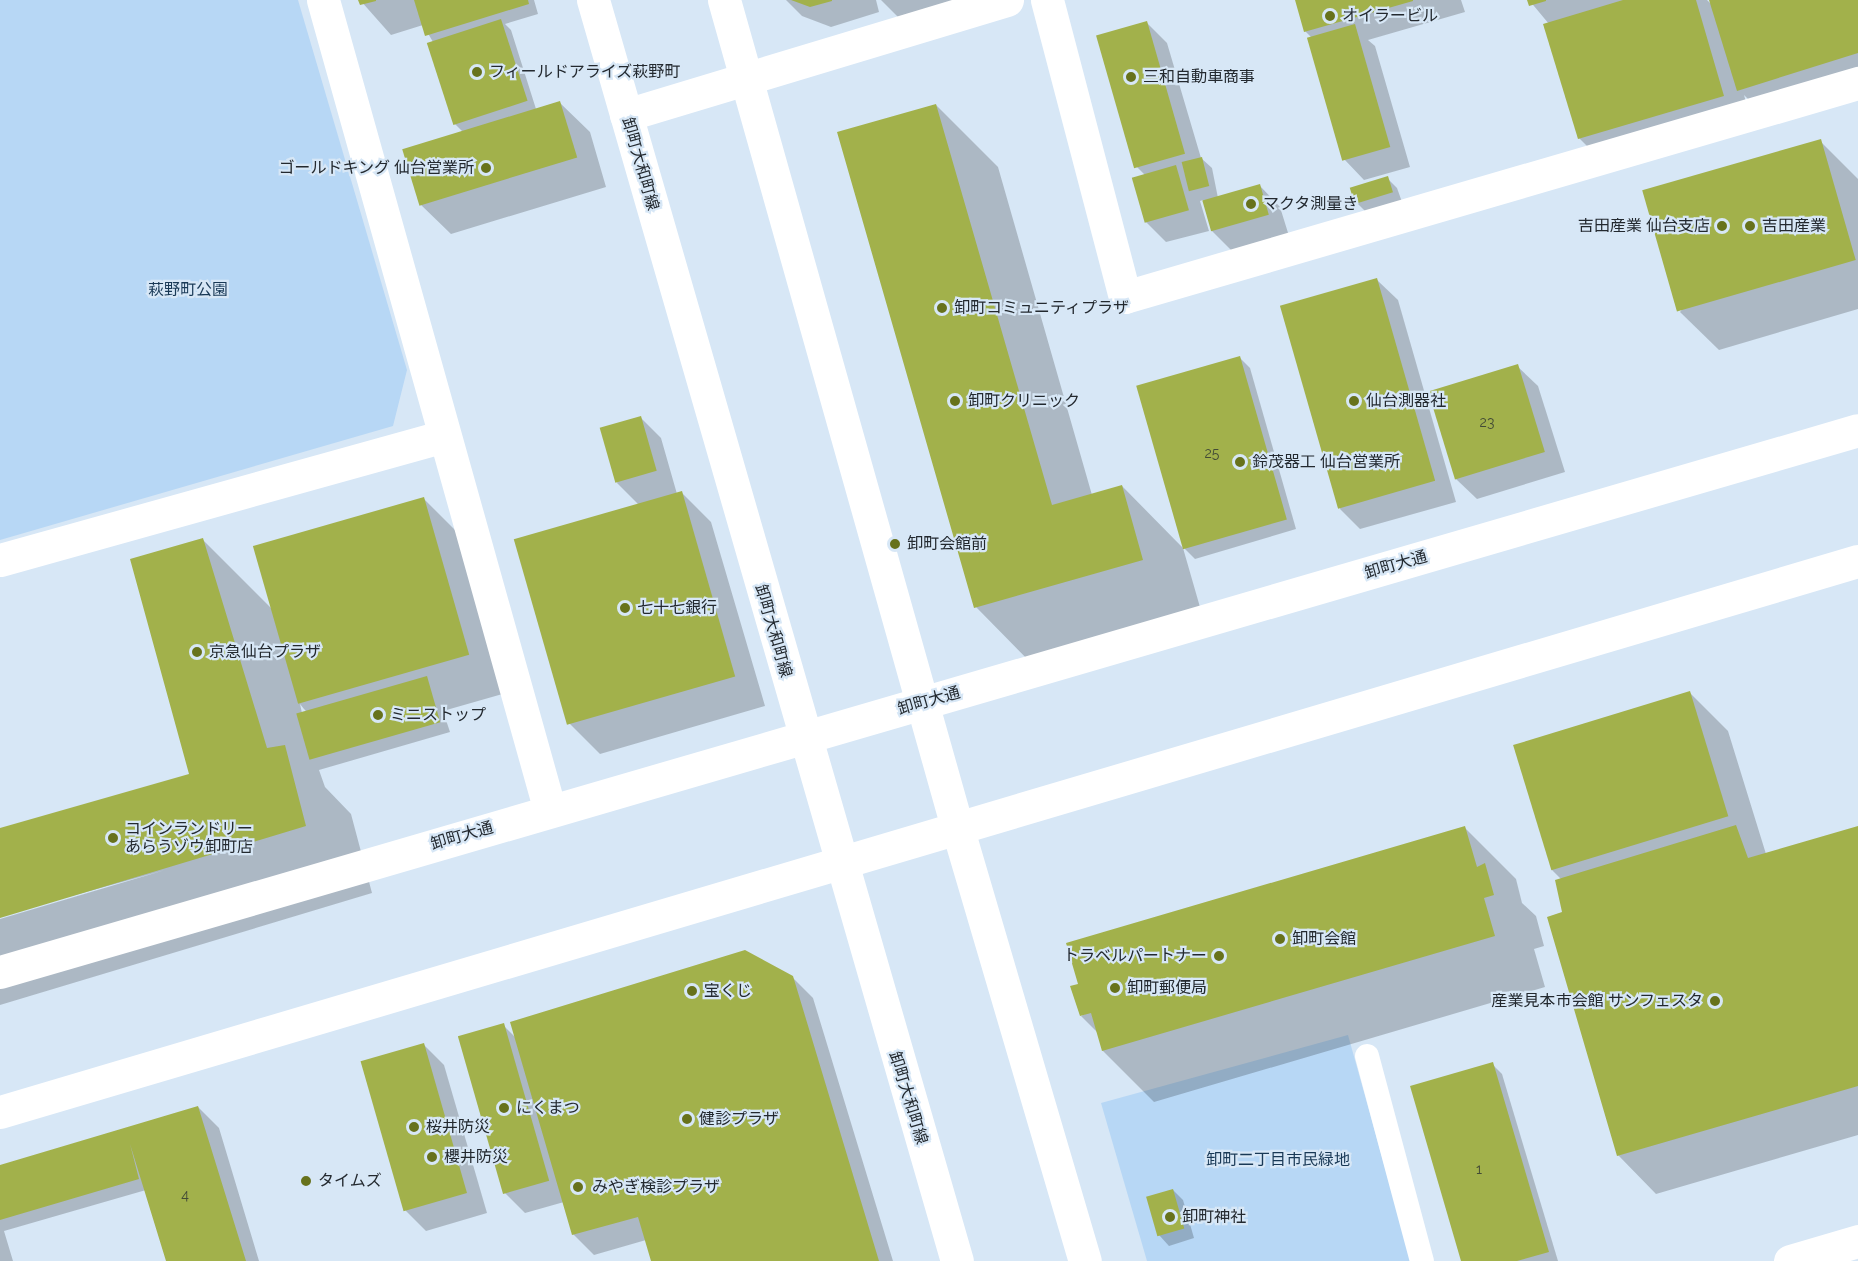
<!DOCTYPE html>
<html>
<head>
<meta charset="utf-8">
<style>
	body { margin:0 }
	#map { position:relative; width:1858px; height:1261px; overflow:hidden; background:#d7e7f6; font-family:Raleway,"Noto Sans JP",sans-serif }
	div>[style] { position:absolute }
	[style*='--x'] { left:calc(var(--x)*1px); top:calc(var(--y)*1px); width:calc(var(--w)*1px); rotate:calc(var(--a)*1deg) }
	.green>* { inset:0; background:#b7d7f5 }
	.shadow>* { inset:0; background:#0003 }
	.building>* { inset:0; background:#a2b14b; transform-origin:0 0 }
	.lane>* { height:24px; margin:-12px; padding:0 12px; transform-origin:12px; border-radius:12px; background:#fff }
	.street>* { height:33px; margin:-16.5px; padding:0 16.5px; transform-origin:16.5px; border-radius:16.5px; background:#fff }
	.secondary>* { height:33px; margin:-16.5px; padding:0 16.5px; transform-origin:16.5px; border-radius:16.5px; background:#fff }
	.dots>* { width:16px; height:16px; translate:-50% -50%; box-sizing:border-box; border:3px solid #d7e7f6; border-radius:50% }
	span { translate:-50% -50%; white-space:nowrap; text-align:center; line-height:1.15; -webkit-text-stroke:4.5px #d7e7f6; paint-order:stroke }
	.number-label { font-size:14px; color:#434b36 }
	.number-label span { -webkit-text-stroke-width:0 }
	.poi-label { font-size:16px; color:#23292f }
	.left { translate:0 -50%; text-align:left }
	.right { translate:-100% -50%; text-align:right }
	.street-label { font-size:16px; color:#23292f }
	.park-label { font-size:16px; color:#193956 }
</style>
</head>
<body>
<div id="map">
	<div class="green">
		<i style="clip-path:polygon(0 0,298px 0,407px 370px,393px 426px,0 540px)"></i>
		<i style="clip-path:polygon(1348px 1035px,1411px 1261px,1147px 1261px,1101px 1103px)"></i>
	</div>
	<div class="shadow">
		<i style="clip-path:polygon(360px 0,534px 0,538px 14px,505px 24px,511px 30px,536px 109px,559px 102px,590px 132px,606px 187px,451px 234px,420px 204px,462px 131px,455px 124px,433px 42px,423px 25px,391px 35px)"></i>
		<i style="clip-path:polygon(786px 0,876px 0,879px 12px,831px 27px,802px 16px)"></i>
		<i style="clip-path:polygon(881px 0,967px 0,900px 19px)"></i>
		<i style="clip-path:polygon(1296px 0,1461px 0,1465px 12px,1368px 40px,1375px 46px,1410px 167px,1364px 180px,1344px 159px,1311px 37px,1305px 31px)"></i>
		<i style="clip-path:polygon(1529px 0,1707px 0,1711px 4px,1710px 0,1858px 0,1858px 92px,1769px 120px,1744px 95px,1753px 126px,1609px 168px,1579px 138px,1549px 24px)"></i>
		<i style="clip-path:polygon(1146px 22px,1167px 43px,1201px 158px,1212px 168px,1218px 198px,1260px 186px,1280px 207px,1289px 236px,1233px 252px,1212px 231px,1203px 200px,1200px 201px,1209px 231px,1166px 242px,1146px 222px,1145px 175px,1136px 166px)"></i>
		<i style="clip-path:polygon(936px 105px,998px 167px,1092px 495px,1122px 486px,1183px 548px,1204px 621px,1037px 669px,976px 607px)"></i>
		<i style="clip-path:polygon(1820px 141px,1858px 179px,1858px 309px,1719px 350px,1680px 312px)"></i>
		<i style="clip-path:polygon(1387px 178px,1397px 188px,1402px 202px,1366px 212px,1356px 202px)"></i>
		<i style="clip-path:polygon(1377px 280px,1398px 300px,1456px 502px,1360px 529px,1340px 509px)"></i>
		<i style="clip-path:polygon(1240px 358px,1250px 368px,1296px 529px,1195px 559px,1185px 549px,1138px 387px)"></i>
		<i style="clip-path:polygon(1517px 366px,1538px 386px,1565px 472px,1477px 499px,1456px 479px)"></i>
		<i style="clip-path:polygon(640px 417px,661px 438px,677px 494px,681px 492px,711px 522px,765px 706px,600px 754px,570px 724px,639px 505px,617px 483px)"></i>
		<i style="clip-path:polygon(evenodd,423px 498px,462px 537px,506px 693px,443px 711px,450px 732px,319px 770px,325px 787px,351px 814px,372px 893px,0 1005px,0 919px,165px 870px,0 916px,0 830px,191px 775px,203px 540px,271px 608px,423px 498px,300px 704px,304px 709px,307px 712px,302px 713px,300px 704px)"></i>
		<i style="clip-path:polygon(1690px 693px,1728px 731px,1766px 854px,1858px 827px,1858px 1135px,1656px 1194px,1618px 1155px,1564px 913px,1562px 880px,1552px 870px)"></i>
		<i style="clip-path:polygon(1465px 828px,1516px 879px,1522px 903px,1536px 916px,1544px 946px,1534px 949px,1545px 987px,1154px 1102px,1103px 1051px,1098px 1033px,1081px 1016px)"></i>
		<i style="clip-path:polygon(792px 977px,813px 998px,893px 1261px,653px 1261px,646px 1240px,594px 1255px,573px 1234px,564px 1202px,525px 1213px,504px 1192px,503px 1025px,516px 1038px)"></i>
		<i style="clip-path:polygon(424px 1045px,444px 1065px,487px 1213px,426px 1231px,406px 1211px,363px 1062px)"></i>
		<i style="clip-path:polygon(1492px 1064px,1502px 1074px,1558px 1261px,1463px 1261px)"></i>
		<i style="clip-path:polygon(198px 1107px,219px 1128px,259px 1261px,167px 1261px,146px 1190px,4px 1231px,13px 1261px,0 1261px,0 1166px)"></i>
		<i style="clip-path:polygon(1173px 1190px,1183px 1200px,1194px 1238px,1169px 1246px,1159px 1235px)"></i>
	</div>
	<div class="building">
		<i style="clip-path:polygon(358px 0,376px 0,376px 1px,360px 5px)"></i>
		<i style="clip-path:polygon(414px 0,528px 0,529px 4px,425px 36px)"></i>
		<i style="clip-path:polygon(791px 0,832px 0,832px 1px,810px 7px)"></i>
		<i style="clip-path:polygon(1295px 0,1413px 0,1413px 1px,1304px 32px)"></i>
		<i style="clip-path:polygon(1527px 0,1546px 0,1546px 1px,1529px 6px)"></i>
		<i style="clip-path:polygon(1623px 0,1696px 0,1724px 96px,1578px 139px,1543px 24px)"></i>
		<i style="clip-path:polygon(1709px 0,1858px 0,1858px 53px,1737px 91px)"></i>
		<i style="left:501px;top:19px;width:86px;height:78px;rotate:72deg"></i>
		<i style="left:1147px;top:21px;width:138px;height:53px;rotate:74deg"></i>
		<i style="left:1355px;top:24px;width:128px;height:50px;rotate:74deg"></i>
		<i style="left:560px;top:101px;width:59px;height:165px;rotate:73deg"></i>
		<i style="clip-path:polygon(936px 104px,1052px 505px,1122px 485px,1143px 560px,974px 608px,837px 132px)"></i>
		<i style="left:1821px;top:139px;width:126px;height:186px;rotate:74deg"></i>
		<i style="left:1202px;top:157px;width:30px;height:21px;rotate:76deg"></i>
		<i style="left:1176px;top:165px;width:47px;height:46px;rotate:74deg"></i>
		<i style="left:1388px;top:176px;width:17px;height:40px;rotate:73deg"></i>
		<i style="left:1260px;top:184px;width:32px;height:60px;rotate:74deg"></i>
		<i style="left:1377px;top:278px;width:211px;height:101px;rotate:74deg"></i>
		<i style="left:1240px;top:356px;width:170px;height:108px;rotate:74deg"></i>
		<i style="left:1518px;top:364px;width:92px;height:94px;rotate:73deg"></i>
		<i style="left:641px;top:416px;width:57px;height:43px;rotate:74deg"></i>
		<i style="left:682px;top:491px;width:193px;height:175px;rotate:74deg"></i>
		<i style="left:424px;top:497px;width:164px;height:178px;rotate:74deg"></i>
		<i style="clip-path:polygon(203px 538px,267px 748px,285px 745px,306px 826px,0 918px,0 828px,189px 774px,130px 559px)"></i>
		<i style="left:427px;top:676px;width:48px;height:136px;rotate:74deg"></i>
		<i style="left:1690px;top:691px;width:131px;height:185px;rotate:73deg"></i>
		<i style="clip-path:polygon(1736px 825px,1748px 858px,1858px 826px,1858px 1086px,1617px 1156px,1547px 917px,1562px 912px,1555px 880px)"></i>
		<i style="clip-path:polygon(1465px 826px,1477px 867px,1485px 863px,1494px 895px,1484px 898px,1495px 936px,1102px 1051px,1091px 1013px,1080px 1016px,1070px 986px,1078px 984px,1066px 943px)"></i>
		<i style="clip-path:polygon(745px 950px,793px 976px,879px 1261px,651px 1261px,638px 1217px,572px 1235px,510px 1022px)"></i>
		<i style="left:504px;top:1023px;width:164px;height:48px;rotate:74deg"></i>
		<i style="left:424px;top:1043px;width:156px;height:66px;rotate:74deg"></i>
		<i style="clip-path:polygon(1493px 1062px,1549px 1252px,1517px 1261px,1461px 1261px,1410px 1086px)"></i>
		<i style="clip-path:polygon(198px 1106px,246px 1261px,166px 1261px,130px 1144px,139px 1179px,0 1220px,0 1165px)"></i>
		<i style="left:1173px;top:1189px;width:41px;height:28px;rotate:74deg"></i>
	</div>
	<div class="lane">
		<i style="--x:1367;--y:1056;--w:212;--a:75"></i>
	</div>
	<div class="street">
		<i style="--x:323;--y:0;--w:842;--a:74.36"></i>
		<i style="--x:1047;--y:0;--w:307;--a:75.3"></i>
		<i style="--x:1125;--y:297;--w:764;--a:-16.28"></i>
		<i style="--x:626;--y:115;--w:398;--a:-16.8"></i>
		<i style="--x:0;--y:560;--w:461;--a:-15.6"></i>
	</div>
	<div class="secondary">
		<i style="--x:593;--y:0;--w:1312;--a:73.9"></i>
		<i style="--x:724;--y:0;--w:862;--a:74.26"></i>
		<i style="--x:958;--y:830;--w:449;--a:73.6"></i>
		<i style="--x:0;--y:972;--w:1935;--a:-16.26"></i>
		<i style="--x:0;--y:1112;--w:1938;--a:-16.52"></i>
		<i style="--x:1790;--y:1261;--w:71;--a:-16.4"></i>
	</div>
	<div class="dots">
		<i style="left:1330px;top:16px;background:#67721c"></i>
		<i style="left:477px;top:72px;background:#67721c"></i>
		<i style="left:1131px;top:77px;background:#67721c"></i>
		<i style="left:486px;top:168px;background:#67721c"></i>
		<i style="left:1251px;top:204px;background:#67721c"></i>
		<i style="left:1722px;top:226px;background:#67721c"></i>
		<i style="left:1750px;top:226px;background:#67721c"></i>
		<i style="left:942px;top:308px;background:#67721c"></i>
		<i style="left:955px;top:401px;background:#67721c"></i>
		<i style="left:1354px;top:401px;background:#67721c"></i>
		<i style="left:1240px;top:462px;background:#67721c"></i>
		<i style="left:895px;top:544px;background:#67721c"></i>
		<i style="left:625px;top:608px;background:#67721c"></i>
		<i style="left:197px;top:652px;background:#67721c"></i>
		<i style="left:378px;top:715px;background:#67721c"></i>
		<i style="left:113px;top:838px;background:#67721c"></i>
		<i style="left:1280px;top:939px;background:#67721c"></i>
		<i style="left:1219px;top:956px;background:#67721c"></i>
		<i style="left:1115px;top:988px;background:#67721c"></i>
		<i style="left:692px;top:991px;background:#67721c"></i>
		<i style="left:1715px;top:1001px;background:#67721c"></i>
		<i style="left:504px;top:1108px;background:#67721c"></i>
		<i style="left:687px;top:1119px;background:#67721c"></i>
		<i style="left:414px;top:1127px;background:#67721c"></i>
		<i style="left:432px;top:1157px;background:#67721c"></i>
		<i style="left:306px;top:1181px;background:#67721c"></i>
		<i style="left:578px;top:1187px;background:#67721c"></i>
		<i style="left:1170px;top:1217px;background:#67721c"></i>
	</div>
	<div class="number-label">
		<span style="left:1487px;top:422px">23</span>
		<span style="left:1212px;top:453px">25</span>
		<span style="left:1479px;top:1169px">1</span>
		<span style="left:185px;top:1195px">4</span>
	</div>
	<div class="poi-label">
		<span class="left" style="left:1342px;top:16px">オイラービル</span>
		<span class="left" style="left:489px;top:72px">フィールドアライズ萩野町</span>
		<span class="left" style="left:1143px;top:77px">三和自動車商事</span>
		<span class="right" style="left:474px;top:168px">ゴールドキング 仙台営業所</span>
		<span class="left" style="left:1263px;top:204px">マクタ測量き</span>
		<span class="right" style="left:1710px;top:226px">吉田産業 仙台支店</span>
		<span class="left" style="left:1762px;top:226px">吉田産業</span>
		<span class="left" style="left:954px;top:308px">卸町コミュニティプラザ</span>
		<span class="left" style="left:968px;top:401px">卸町クリニック</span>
		<span class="left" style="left:1366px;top:401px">仙台測器社</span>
		<span class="left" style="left:1252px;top:462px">鈴茂器工 仙台営業所</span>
		<span class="left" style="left:907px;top:544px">卸町会館前</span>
		<span class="left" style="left:637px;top:608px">七十七銀行</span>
		<span class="left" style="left:209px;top:652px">京急仙台プラザ</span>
		<span class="left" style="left:390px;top:715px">ミニストップ</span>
		<span class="left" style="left:125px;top:838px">コインランドリー<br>あらうゾウ卸町店</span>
		<span class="left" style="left:1292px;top:939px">卸町会館</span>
		<span class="right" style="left:1207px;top:956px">トラベルパートナー</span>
		<span class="left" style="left:1127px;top:988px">卸町郵便局</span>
		<span class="left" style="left:704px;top:991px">宝くじ</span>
		<span class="right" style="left:1703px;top:1001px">産業見本市会館 サンフェスタ</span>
		<span class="left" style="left:516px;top:1108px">にくまつ</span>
		<span class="left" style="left:699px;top:1119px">健診プラザ</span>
		<span class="left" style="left:426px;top:1127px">桜井防災</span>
		<span class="left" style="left:444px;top:1157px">櫻井防災</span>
		<span class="left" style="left:318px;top:1181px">タイムズ</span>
		<span class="left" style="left:592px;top:1187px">みやぎ検診プラザ</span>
		<span class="left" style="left:1182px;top:1217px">卸町神社</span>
	</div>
	<div class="street-label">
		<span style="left:640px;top:164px;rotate:74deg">卸町大和町線</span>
		<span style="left:1396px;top:565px;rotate:-16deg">卸町大通</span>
		<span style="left:773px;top:631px;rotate:74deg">卸町大和町線</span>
		<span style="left:929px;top:701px;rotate:-16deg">卸町大通</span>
		<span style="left:462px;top:836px;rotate:-16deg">卸町大通</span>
		<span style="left:908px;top:1098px;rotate:73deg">卸町大和町線</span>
	</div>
	<div class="park-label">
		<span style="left:188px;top:290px">萩野町公園</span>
		<span style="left:1278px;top:1160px">卸町二丁目市民緑地</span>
	</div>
</div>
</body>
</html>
